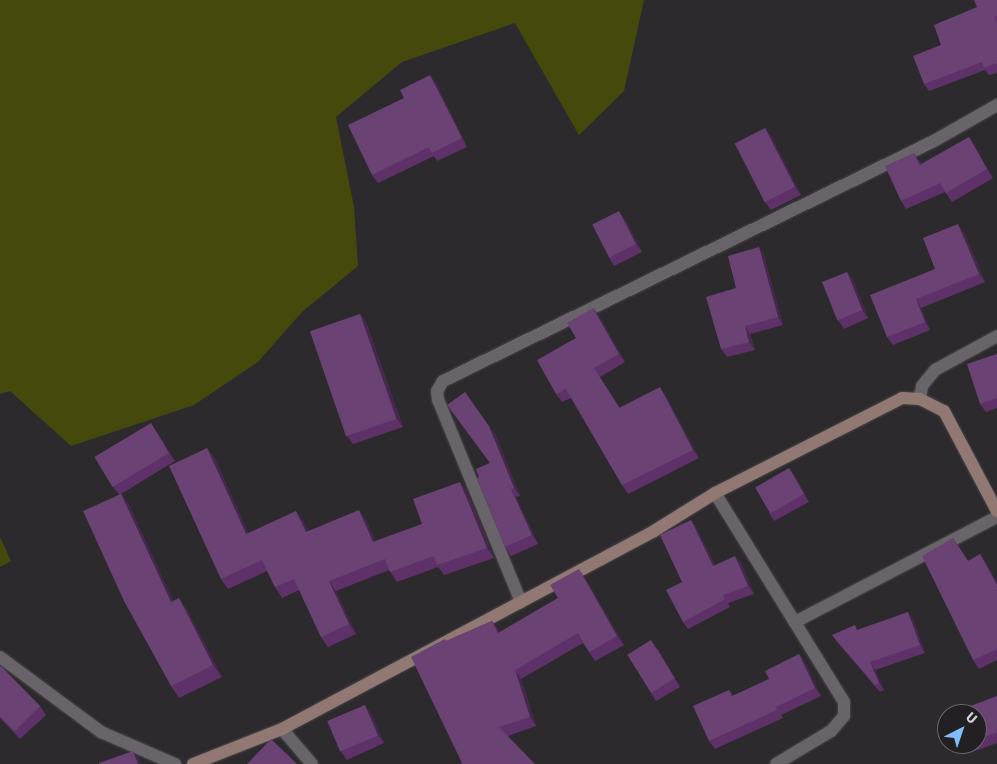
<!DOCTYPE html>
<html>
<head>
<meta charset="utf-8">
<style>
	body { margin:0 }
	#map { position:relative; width:997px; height:764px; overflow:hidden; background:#2d2a2e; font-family:"Fira Sans",sans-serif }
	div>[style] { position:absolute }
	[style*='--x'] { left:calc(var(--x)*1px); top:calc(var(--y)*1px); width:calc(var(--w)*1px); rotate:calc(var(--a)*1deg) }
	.green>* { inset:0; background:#45490c }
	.roads { filter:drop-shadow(0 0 1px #4b484b) drop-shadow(0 0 1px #4b484b) }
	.minor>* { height:12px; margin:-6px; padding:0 6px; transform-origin:6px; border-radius:6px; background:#686469 }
	.secondary>* { height:12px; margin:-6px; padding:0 6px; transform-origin:6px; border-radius:6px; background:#917873 }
	.wall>* { inset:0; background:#5f3169 }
	.shaded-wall>* { inset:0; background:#46274d }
	.building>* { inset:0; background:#6b4274; transform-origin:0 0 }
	span { translate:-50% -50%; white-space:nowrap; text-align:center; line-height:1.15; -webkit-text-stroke:4.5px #232024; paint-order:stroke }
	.north { position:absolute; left:937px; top:704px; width:50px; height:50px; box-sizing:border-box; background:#232024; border:1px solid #69676a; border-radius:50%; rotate:41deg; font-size:14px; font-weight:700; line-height:20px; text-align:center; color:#d3d1d3 }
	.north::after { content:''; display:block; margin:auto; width:18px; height:22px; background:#80bdfa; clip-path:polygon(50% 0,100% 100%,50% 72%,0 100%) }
</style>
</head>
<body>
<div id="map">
	<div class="green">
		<i style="clip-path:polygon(0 0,644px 0,624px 91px,579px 135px,515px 23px,402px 62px,336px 117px,354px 207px,358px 266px,302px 312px,258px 362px,194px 405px,71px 446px,10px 391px,0 394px)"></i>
		<i style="clip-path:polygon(0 537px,11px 561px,0 567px)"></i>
	</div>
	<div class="roads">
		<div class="minor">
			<i style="--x:920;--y:399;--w:13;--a:-81"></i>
			<i style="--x:922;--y:386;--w:21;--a:-51"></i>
			<i style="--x:935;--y:370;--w:71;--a:-28.7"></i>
			<i style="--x:715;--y:493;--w:246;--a:58.3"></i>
			<i style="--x:844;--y:702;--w:14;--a:90"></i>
			<i style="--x:844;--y:716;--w:20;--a:131"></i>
			<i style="--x:831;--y:731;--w:64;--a:149"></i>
			<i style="--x:521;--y:602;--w:218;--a:-112.3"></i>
			<i style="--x:438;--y:400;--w:9;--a:-96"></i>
			<i style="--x:437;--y:391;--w:12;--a:-59"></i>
			<i style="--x:443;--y:381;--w:544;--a:-26.05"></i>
			<i style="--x:932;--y:142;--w:75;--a:-29.6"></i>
			<i style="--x:795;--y:622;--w:228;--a:-27.5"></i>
			<i style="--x:0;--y:657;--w:126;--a:36.6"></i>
			<i style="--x:101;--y:732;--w:81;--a:23.4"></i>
			<i style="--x:282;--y:729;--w:46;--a:49.4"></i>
		</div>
		<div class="secondary">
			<i style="--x:193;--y:764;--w:96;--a:-21.5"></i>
			<i style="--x:282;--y:729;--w:421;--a:-28"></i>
			<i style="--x:654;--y:531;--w:72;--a:-31.9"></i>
			<i style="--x:715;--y:493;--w:210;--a:-26.9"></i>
			<i style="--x:902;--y:398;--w:18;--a:3"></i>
			<i style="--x:920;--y:399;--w:27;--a:27"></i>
			<i style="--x:944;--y:411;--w:113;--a:62.1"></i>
		</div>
	</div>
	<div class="wall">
		<i style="clip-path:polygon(997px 0,997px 73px,989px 75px,985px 70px,929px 91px,924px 84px,941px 45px,977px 7px)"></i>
		<i style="clip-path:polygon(436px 83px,467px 147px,437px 161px,434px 156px,378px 183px,372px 175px)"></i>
		<i style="clip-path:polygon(765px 128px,771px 136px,801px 195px,771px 210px,765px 202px)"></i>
		<i style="clip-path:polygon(969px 137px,974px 145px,993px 178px,952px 202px,945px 192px,906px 209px,901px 201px,920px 161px,921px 164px)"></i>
		<i style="clip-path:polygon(625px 219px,642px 252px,614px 266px,609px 258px)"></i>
		<i style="clip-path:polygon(964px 232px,985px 282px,921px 308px,930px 330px,893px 345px,887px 337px,935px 269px)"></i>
		<i style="clip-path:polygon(759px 247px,764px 256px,783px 325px,750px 334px,755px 350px,727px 357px,721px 349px,736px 288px)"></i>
		<i style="clip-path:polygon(847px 272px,853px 280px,868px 318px,844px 329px,838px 320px)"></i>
		<i style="clip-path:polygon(593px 308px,599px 316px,625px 362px,600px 377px,620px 408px,666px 396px,699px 458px,628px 494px,622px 485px,571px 398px,562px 402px,556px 394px,576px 338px)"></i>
		<i style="clip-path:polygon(360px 314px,366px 322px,403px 427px,353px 444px,347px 436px)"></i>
		<i style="clip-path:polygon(997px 354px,997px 408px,986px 412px,980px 404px)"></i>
		<i style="clip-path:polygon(157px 432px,175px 461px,121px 494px,129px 505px,173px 601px,187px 610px,222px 677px,179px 698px,171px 686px,119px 494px,113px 487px)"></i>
		<i style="clip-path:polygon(495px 434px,520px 496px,516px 497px,538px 544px,511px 556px,505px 547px,479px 477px,490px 463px)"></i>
		<i style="clip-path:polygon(207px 448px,215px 459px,248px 533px,303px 521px,308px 531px,366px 520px,375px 541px,422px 524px,467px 492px,494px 558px,444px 575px,438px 567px,397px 582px,389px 570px,336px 591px,356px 634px,328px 647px,321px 637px,299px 590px,282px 598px,275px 587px,267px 571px,228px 589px,221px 579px)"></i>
		<i style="clip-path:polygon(789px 468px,795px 476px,809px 502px,774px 521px,769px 513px)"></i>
		<i style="clip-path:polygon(691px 520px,696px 528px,715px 565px,741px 563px,754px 594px,728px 603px,730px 607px,688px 629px,683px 622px,682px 582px)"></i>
		<i style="clip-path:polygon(953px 538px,968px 561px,980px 554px,986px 563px,997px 583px,997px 660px,979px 669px,973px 660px)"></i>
		<i style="clip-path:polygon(585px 578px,624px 645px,595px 661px,583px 643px,521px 679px,536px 726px,508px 736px,462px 763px,445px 639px,446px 641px,492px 621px,500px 632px,558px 598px)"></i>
		<i style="clip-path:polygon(913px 619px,925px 653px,875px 670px,884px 690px,880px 692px,837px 642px,832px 635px)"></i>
		<i style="clip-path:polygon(657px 648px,680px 687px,656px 701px,651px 693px)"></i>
		<i style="clip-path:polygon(799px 654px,805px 663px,821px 696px,781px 715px,783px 718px,715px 749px,709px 741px,729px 690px,733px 696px,769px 679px)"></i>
		<i style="clip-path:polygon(0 667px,40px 706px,46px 715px,20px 739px,0 718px)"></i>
		<i style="clip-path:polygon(997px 696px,997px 743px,975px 751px,970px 744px,977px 744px,977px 714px)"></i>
		<i style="clip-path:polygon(371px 714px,384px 743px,347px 760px,341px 752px)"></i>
	</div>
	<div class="shaded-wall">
		<i style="clip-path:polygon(430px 75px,436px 83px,467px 147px,462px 138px)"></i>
		<i style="clip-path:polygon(765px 128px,771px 136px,801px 195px,795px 187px)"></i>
		<i style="clip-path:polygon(969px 137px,974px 145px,993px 178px,987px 169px)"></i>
		<i style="clip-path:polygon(914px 153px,920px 161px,925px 173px,920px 165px)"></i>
		<i style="clip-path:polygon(619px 211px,625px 219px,642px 252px,636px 244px)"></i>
		<i style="clip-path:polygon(958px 224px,964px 232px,985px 282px,979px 274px)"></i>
		<i style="clip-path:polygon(759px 247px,764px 256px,783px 325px,778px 317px)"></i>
		<i style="clip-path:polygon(847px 272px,853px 280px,868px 318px,862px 310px)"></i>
		<i style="clip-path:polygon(916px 299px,921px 308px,930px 330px,925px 322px)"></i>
		<i style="clip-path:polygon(593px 308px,599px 316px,625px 362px,619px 354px)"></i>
		<i style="clip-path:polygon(360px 314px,366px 322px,403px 427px,397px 419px)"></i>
		<i style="clip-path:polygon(745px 326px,750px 334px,755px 350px,749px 342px)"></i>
		<i style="clip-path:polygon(660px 387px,666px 396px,699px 458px,693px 450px)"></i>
		<i style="clip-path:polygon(151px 423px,157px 432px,175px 461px,169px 453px)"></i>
		<i style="clip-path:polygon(489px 426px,495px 434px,520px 496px,514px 488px)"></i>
		<i style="clip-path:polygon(207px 448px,215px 459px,253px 544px,246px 534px)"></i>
		<i style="clip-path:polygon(789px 468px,795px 476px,809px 502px,804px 494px)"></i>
		<i style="clip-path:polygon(460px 482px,467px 492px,494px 558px,487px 548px)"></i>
		<i style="clip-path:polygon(511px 489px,516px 497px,538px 544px,532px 535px)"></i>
		<i style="clip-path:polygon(121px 494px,129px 505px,179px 614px,171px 602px)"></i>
		<i style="clip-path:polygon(359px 510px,366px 520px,380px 552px,373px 542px)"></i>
		<i style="clip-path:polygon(296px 511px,303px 521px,313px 542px,306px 532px)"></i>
		<i style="clip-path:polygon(691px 520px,696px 528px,719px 573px,713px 566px)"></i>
		<i style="clip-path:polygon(980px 554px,986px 563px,997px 583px,997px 585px)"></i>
		<i style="clip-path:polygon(735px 556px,741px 563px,754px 594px,748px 586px)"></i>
		<i style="clip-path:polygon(579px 569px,585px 578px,624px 645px,617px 636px)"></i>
		<i style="clip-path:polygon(329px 581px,336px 591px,356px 634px,349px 624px)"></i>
		<i style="clip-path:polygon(179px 598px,187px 610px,222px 677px,213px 665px)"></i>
		<i style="clip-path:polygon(908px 612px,913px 619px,925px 653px,920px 645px)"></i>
		<i style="clip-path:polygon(492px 621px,499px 630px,505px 643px,498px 633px)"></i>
		<i style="clip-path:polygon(799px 654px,805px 663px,821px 696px,815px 688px)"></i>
		<i style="clip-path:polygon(870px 662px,875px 670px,884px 690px,879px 683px)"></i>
		<i style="clip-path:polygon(515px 670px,521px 679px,536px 726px,530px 717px)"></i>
		<i style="clip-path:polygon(365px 705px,371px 714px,384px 743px,378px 735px)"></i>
		<i style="clip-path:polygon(133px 751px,139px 759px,141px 764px,138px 764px)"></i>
	</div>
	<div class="building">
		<i style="clip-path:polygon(974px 0,997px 0,997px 16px,995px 17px,997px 24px,997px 63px,984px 68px,982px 62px,924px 84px,913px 56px,941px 45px,934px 25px,977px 7px)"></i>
		<i style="clip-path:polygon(430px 75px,462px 138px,432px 153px,429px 147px,372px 175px,348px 125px,404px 98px,400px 90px)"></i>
		<i style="left:765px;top:128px;width:66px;height:34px;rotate:63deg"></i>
		<i style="clip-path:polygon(969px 137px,987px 169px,946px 193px,940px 183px,901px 201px,885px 166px,914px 153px,920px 165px)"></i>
		<i style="left:619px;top:211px;width:37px;height:30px;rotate:63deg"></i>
		<i style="clip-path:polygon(958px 224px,979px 274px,916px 299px,925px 322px,887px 337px,870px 295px,935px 269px,923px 238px)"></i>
		<i style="clip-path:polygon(759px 247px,778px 317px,745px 326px,749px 342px,721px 349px,706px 297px,736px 288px,728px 256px)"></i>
		<i style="left:847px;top:272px;width:41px;height:27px;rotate:68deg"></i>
		<i style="clip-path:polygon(593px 308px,619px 354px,594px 368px,619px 408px,660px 387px,693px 450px,622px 485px,566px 389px,556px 394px,537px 360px,576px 338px,567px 323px)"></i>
		<i style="left:360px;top:314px;width:111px;height:53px;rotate:71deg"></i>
		<i style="clip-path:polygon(997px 354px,997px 398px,980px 404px,967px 364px)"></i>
		<i style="clip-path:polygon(465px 392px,489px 426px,514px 488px,511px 489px,532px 535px,505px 547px,477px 478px,479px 477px,476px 469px,490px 463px,447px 405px)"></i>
		<i style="left:151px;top:423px;width:35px;height:66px;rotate:59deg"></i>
		<i style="clip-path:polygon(207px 448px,246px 534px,296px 511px,306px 532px,359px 510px,373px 542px,422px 524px,413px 499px,460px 482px,487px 548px,437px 565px,434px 556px,390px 572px,385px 559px,329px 581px,349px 624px,321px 637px,294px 579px,275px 587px,262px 560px,221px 579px,169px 466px)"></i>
		<i style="left:789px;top:468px;width:30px;height:39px;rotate:60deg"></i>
		<i style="clip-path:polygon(121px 494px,171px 602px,179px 598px,213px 665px,171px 686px,124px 601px,83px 511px)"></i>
		<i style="clip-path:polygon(691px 520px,713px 566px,735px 556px,748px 586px,723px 595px,725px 599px,683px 622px,666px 590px,682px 582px,660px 535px)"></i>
		<i style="clip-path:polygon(953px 538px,968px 561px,980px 554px,997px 585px,997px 589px,996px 590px,997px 592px,997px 649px,973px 660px,922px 556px)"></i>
		<i style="clip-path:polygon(579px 569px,617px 636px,589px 652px,578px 633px,515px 670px,530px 717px,499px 727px,535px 764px,460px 764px,462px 763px,411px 657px,445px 639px,446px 641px,492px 621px,498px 633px,558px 598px,550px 585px)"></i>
		<i style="clip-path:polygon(908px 612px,920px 645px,870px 662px,879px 683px,875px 685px,832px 635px,855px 625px,857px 630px)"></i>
		<i style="left:651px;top:640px;width:45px;height:28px;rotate:58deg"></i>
		<i style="clip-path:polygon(799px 654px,815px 688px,776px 707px,777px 710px,709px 741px,693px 706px,729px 690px,732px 696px,769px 679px,765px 671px)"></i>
		<i style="clip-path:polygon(1px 666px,40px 706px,15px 731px,0 716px,0 667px)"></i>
		<i style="clip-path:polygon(997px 696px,997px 732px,977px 740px,977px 714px,958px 714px,957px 711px)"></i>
		<i style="left:365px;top:705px;width:33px;height:41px;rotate:67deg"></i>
		<i style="clip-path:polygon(271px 739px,297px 764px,247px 764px)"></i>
		<i style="clip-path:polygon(133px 751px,138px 764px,99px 764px,99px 763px)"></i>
	</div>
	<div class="north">U</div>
</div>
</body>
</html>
